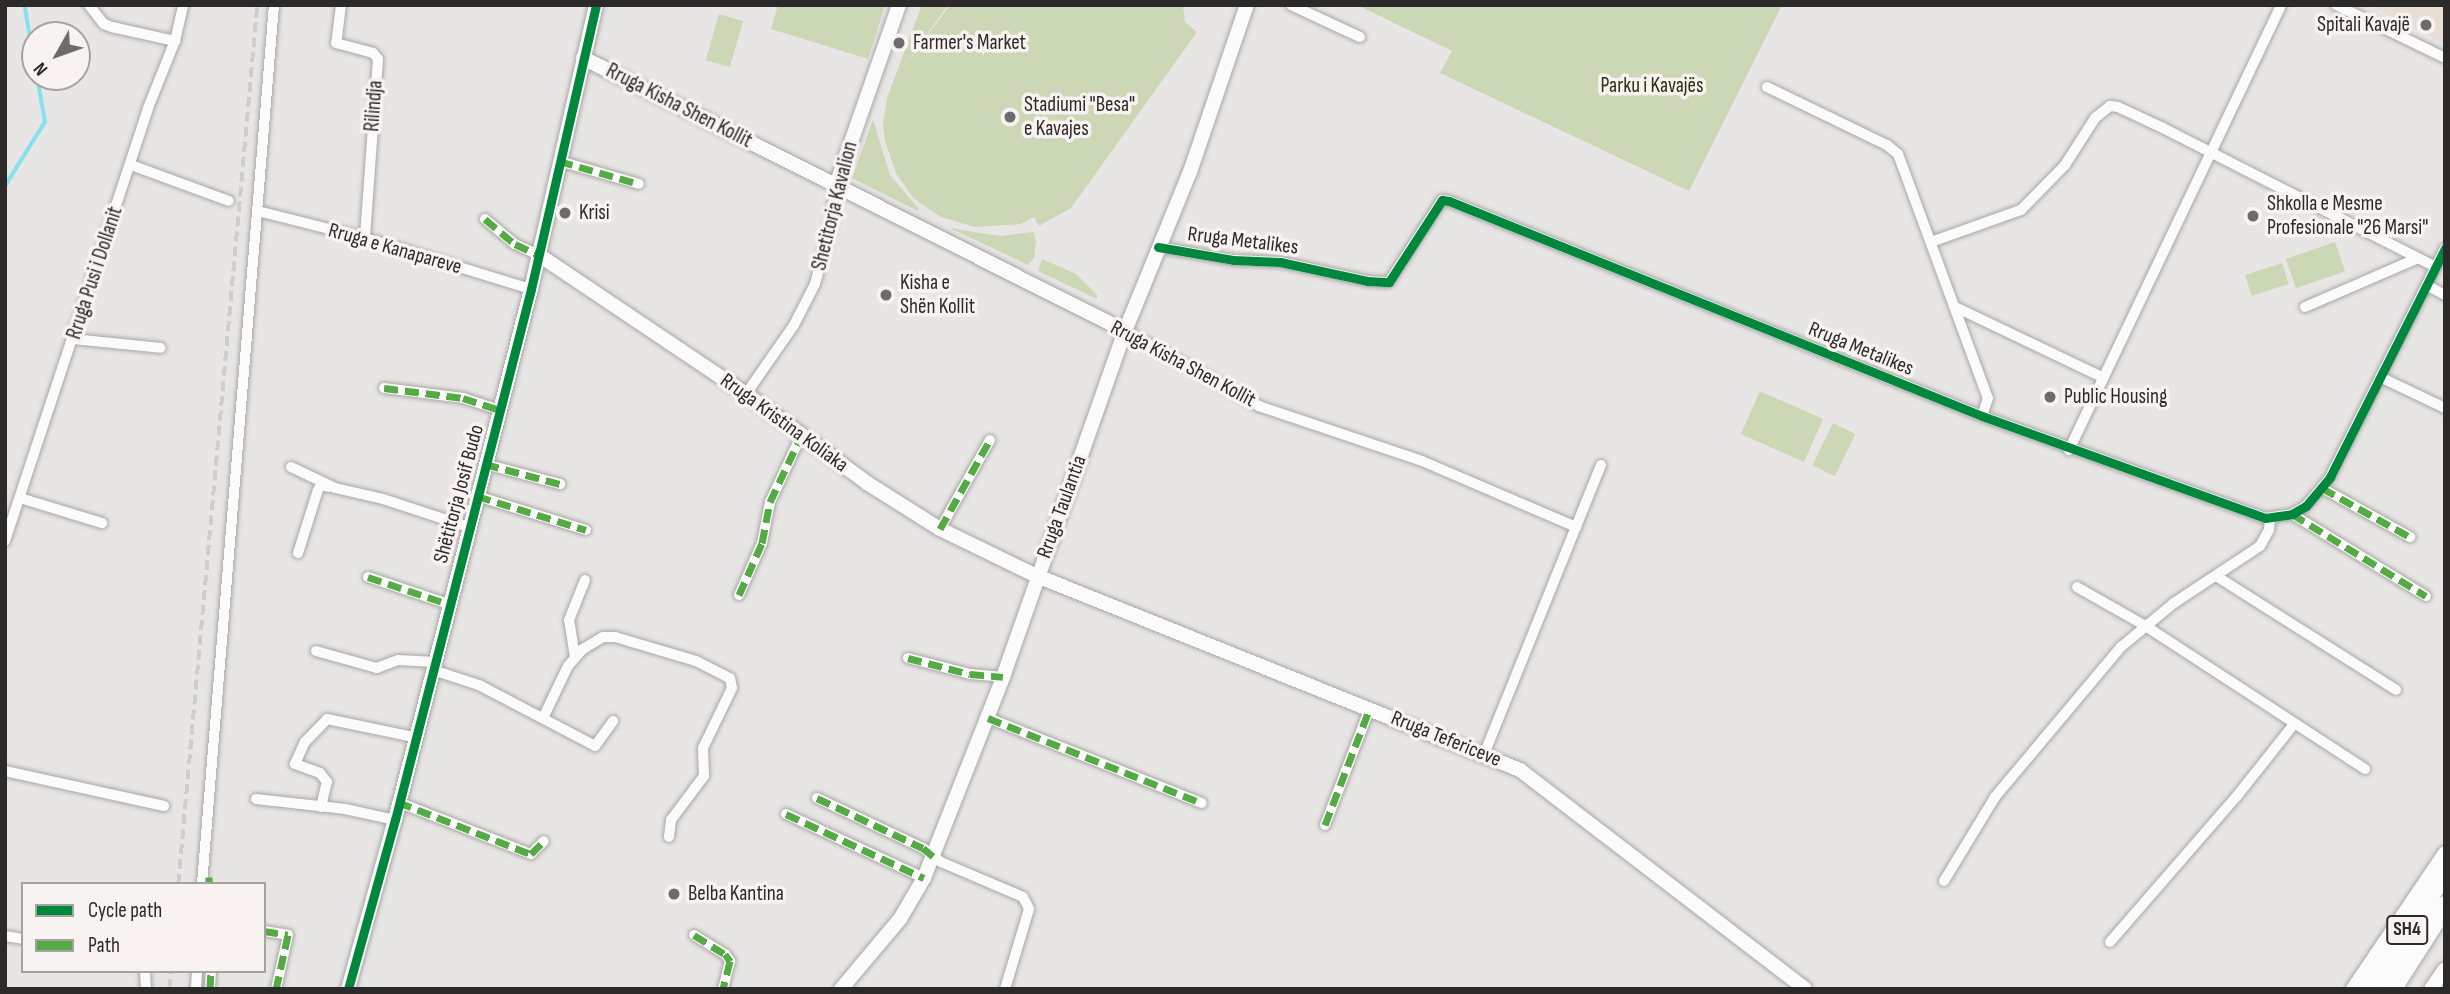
<!DOCTYPE html>
<html>
<head>
<meta charset="utf-8">
<style>
	body { margin:0 }
	#map { position:relative; width:2450px; height:994px; overflow:hidden; background:#e8e6e4; font-family:"Sofia Sans Condensed",sans-serif }
	div>[style] { position:absolute }
	[style*='--x'] { left:calc(var(--x)*1px); top:calc(var(--y)*1px); width:calc(var(--w)*1px); rotate:calc(var(--a)*1deg) }
	.medical>* { inset:0; background:#e8dfd4 }
	.green>* { inset:0; background:#ccd7b5; transform-origin:0 0 }
	.stream>* { height:3.5px; margin:-1.75px; padding:0 1.75px; transform-origin:1.75px; border-radius:1.75px; background:#87e0ee }
	.roads { filter:drop-shadow(0 0 2px #a9a7a6) drop-shadow(0 0 2px #a9a7a6) }
	.street>* { height:10px; margin:-5px; padding:0 5px; transform-origin:5px; border-radius:5px; background:#fcfbfb }
	.secondary>* { height:14px; margin:-7px; padding:0 7px; transform-origin:7px; border-radius:7px; background:#fcfbfb }
	.highway>* { height:19px; margin:-9.5px; padding:0 9.5px; transform-origin:9.5px; border-radius:9.5px; background:#fcfbfb }
	.rail>* { height:3.5px; margin-top:-1.75px; transform-origin:0; background:repeating-linear-gradient(90deg,#cecece 0 10px,transparent 0 15px) }
	.quiet>* { height:7px; margin-top:-3.5px; transform-origin:0; background:repeating-linear-gradient(90deg,#54ab44 0 14px,transparent 0 21px) }
	.cycleway>* { height:9px; margin:-4.5px; padding:0 4.5px; transform-origin:4.5px; border-radius:4.5px; background:#00873e }
	.dots>* { width:19px; height:19px; translate:-50% -50%; box-sizing:border-box; border:4px solid #f8f2f0; border-radius:50% }
	span { translate:-50% -50%; white-space:nowrap; text-align:center; line-height:1.15; -webkit-text-stroke:7px #f8f2f0; paint-order:stroke }
	.shield-label span { padding:2px 5px; background:#f8f2f0; border:2px solid; border-radius:5px; -webkit-text-stroke-width:0 }
	.shield-label { font-size:19px; color:#2c2a29; font-weight:700 }
	.poi-label { font-size:21px; color:#2c2a29 }
	.right { translate:-100% -50%; text-align:right }
	.left { translate:0 -50%; text-align:left }
	.park-label { font-size:21px; color:#26310d }
	.street-label { font-size:21px; color:#2c2a29 }
	.frame { position:absolute; inset:0; border:7px solid #2c2a29; pointer-events:none }
	.legend { position:absolute; left:21px; top:882px; width:245px; height:91px; box-sizing:border-box; background:#f8f2f0; border:2px solid #a6a2a0; margin:0; padding:9px 12px; list-style:none; font-size:21px; color:#2c2a29 }
	.legend li { display:flex; align-items:center; gap:14px; height:35px }
	.legend b { width:35px; border:2px solid #a6a2a0 }
	.north { position:absolute; left:21px; top:21px; width:70px; height:70px; box-sizing:border-box; background:#f8f2f0; border:2px solid #a6a2a0; border-radius:50%; rotate:230deg; font-size:19px; font-weight:700; line-height:28px; text-align:center; color:#2c2a29 }
	.north::after { content:''; display:block; margin:auto; width:24px; height:32px; background:#6e6c6a; clip-path:polygon(50% 0,100% 100%,50% 72%,0 100%) }
</style>
</head>
<body>
<div id="map">
	<div class="medical">
		<i style="clip-path:polygon(2369px 5px,2445px 5px,2445px 44px,2368px 5px)"></i>
	</div>
	<div class="green">
		<i style="clip-path:polygon(778px 5px,885px 5px,868px 59px,771px 29px)"></i>
		<i style="clip-path:polygon(922px 5px,948px 5px,900px 72px,950px 5px,1183px 5px,1185px 22px,1197px 32px,1071px 208px,1039px 226px,1034px 217px,1021px 224px,975px 227px,941px 217px,914px 199px,896px 173px,885px 141px,883px 125px,887px 98px)"></i>
		<i style="clip-path:polygon(1357px 5px,1782px 5px,1689px 191px,1440px 73px,1452px 51px)"></i>
		<i style="left:719px;top:14px;width:25px;height:48px;rotate:16deg"></i>
		<i style="clip-path:polygon(873px 120px,890px 175px,919px 209px,918px 211px,852px 178px)"></i>
		<i style="clip-path:polygon(950px 228px,1000px 236px,1033px 232px,1036px 241px,1034px 258px,1028px 265px)"></i>
		<i style="left:2335px;top:242px;width:31px;height:52px;rotate:71deg"></i>
		<i style="clip-path:polygon(1042px 259px,1076px 274px,1097px 295px,1097px 299px,1038px 271px)"></i>
		<i style="left:2282px;top:263px;width:22px;height:39px;rotate:72deg"></i>
		<i style="left:1760px;top:391px;width:69px;height:47px;rotate:24deg"></i>
		<i style="left:1833px;top:423px;width:25px;height:47px;rotate:26deg"></i>
	</div>
	<div class="stream">
		<i style="--x:25;--y:5;--w:61;--a:80.5"></i>
		<i style="--x:5;--y:186;--w:75;--a:-58"></i>
		<i style="--x:45;--y:122;--w:46;--a:-100.1"></i>
	</div>
	<div class="roads">
		<div class="street">
			<i style="--x:89;--y:5;--w:24;--a:52"></i>
			<i style="--x:104;--y:24;--w:9;--a:21"></i>
			<i style="--x:112;--y:27;--w:65;--a:12.5"></i>
			<i style="--x:341;--y:5;--w:38;--a:97"></i>
			<i style="--x:336;--y:43;--w:38;--a:15"></i>
			<i style="--x:373;--y:53;--w:8;--a:50"></i>
			<i style="--x:378;--y:59;--w:179;--a:94.2"></i>
			<i style="--x:1291;--y:5;--w:76;--a:24.9"></i>
			<i style="--x:2336;--y:5;--w:121;--a:25.9"></i>
			<i style="--x:1767;--y:87;--w:133;--a:25.8"></i>
			<i style="--x:1887;--y:145;--w:14;--a:39"></i>
			<i style="--x:1898;--y:154;--w:260;--a:69.8"></i>
			<i style="--x:1988;--y:398;--w:19;--a:108"></i>
			<i style="--x:559;--y:161;--w:83;--a:16"></i>
			<i style="--x:131;--y:165;--w:104;--a:20.2"></i>
			<i style="--x:258;--y:211;--w:110;--a:14.2"></i>
			<i style="--x:365;--y:238;--w:174;--a:17.1"></i>
			<i style="--x:485;--y:219;--w:39;--a:40"></i>
			<i style="--x:515;--y:244;--w:26;--a:25"></i>
			<i style="--x:1931;--y:242;--w:96;--a:-19.6"></i>
			<i style="--x:2021;--y:210;--w:63;--a:-45.6"></i>
			<i style="--x:2065;--y:165;--w:56;--a:-57.4"></i>
			<i style="--x:2095;--y:118;--w:19;--a:-39"></i>
			<i style="--x:2110;--y:106;--w:8;--a:7"></i>
			<i style="--x:2118;--y:107;--w:50;--a:25"></i>
			<i style="--x:2163;--y:128;--w:306;--a:27"></i>
			<i style="--x:1158;--y:247;--w:76;--a:9.8"></i>
			<i style="--x:1233;--y:260;--w:47;--a:2.4"></i>
			<i style="--x:1280;--y:262;--w:89;--a:12.3"></i>
			<i style="--x:1367;--y:281;--w:22;--a:3"></i>
			<i style="--x:1389;--y:282;--w:98;--a:-57.1"></i>
			<i style="--x:1442;--y:200;--w:7;--a:8"></i>
			<i style="--x:1449;--y:201;--w:575;--a:21.97"></i>
			<i style="--x:1982;--y:416;--w:301;--a:19.8"></i>
			<i style="--x:2265;--y:518;--w:27;--a:-8"></i>
			<i style="--x:2292;--y:514;--w:16;--a:-30"></i>
			<i style="--x:2306;--y:506;--w:38;--a:-50"></i>
			<i style="--x:2330;--y:477;--w:256;--a:-63.3"></i>
			<i style="--x:2428;--y:286;--w:19;--a:28"></i>
			<i style="--x:1955;--y:307;--w:163;--a:25.5"></i>
			<i style="--x:2305;--y:307;--w:123;--a:-23.4"></i>
			<i style="--x:1125;--y:331;--w:154;--a:29.2"></i>
			<i style="--x:1259;--y:406;--w:172;--a:18.6"></i>
			<i style="--x:1422;--y:461;--w:168;--a:23.2"></i>
			<i style="--x:73;--y:339;--w:88;--a:5.8"></i>
			<i style="--x:2380;--y:377;--w:72;--a:25.5"></i>
			<i style="--x:384;--y:388;--w:80;--a:7.2"></i>
			<i style="--x:463;--y:398;--w:39;--a:18"></i>
			<i style="--x:746;--y:394;--w:84;--a:-55.2"></i>
			<i style="--x:794;--y:325;--w:46;--a:-62.9"></i>
			<i style="--x:815;--y:284;--w:58;--a:-75"></i>
			<i style="--x:830;--y:228;--w:43;--a:-82.1"></i>
			<i style="--x:2069;--y:450;--w:493;--a:-64.5"></i>
			<i style="--x:485;--y:464;--w:78;--a:14.9"></i>
			<i style="--x:291;--y:467;--w:49;--a:25.5"></i>
			<i style="--x:335;--y:488;--w:49;--a:12.9"></i>
			<i style="--x:383;--y:499;--w:89;--a:18.2"></i>
			<i style="--x:2322;--y:488;--w:101;--a:29.1"></i>
			<i style="--x:477;--y:496;--w:114;--a:17.3"></i>
			<i style="--x:20;--y:498;--w:86;--a:17"></i>
			<i style="--x:2292;--y:514;--w:157;--a:31.5"></i>
			<i style="--x:940;--y:529;--w:102;--a:-60.7"></i>
			<i style="--x:5;--y:541;--w:456;--a:-71.7"></i>
			<i style="--x:148;--y:108;--w:72;--a:-68.1"></i>
			<i style="--x:175;--y:41;--w:37;--a:-77"></i>
			<i style="--x:298;--y:553;--w:66;--a:-72.4"></i>
			<i style="--x:318;--y:490;--w:6;--a:-59"></i>
			<i style="--x:321;--y:485;--w:8;--a:14"></i>
			<i style="--x:2216;--y:576;--w:213;--a:32.3"></i>
			<i style="--x:368;--y:577;--w:84;--a:18.6"></i>
			<i style="--x:2077;--y:587;--w:77;--a:29.6"></i>
			<i style="--x:2144;--y:625;--w:264;--a:33.1"></i>
			<i style="--x:739;--y:595;--w:57;--a:-66.1"></i>
			<i style="--x:762;--y:543;--w:42;--a:-79"></i>
			<i style="--x:770;--y:502;--w:73;--a:-64.8"></i>
			<i style="--x:316;--y:651;--w:63;--a:15.6"></i>
			<i style="--x:377;--y:668;--w:22;--a:-21"></i>
			<i style="--x:398;--y:660;--w:37;--a:3"></i>
			<i style="--x:575;--y:657;--w:37;--a:-99"></i>
			<i style="--x:569;--y:620;--w:43;--a:-68.2"></i>
			<i style="--x:908;--y:658;--w:64;--a:14.5"></i>
			<i style="--x:970;--y:674;--w:33;--a:5"></i>
			<i style="--x:433;--y:670;--w:48;--a:18.1"></i>
			<i style="--x:479;--y:685;--w:131;--a:27.7"></i>
			<i style="--x:595;--y:746;--w:31;--a:-54"></i>
			<i style="--x:544;--y:716;--w:55;--a:-64.4"></i>
			<i style="--x:568;--y:666;--w:23;--a:-49"></i>
			<i style="--x:583;--y:649;--w:23;--a:-31"></i>
			<i style="--x:603;--y:637;--w:12;--a:0"></i>
			<i style="--x:615;--y:637;--w:84;--a:16.5"></i>
			<i style="--x:696;--y:661;--w:38;--a:27"></i>
			<i style="--x:730;--y:678;--w:10;--a:79"></i>
			<i style="--x:732;--y:688;--w:67;--a:115.8"></i>
			<i style="--x:703;--y:748;--w:28;--a:88"></i>
			<i style="--x:704;--y:776;--w:55;--a:126.9"></i>
			<i style="--x:671;--y:820;--w:17;--a:97"></i>
			<i style="--x:988;--y:718;--w:230;--a:21.7"></i>
			<i style="--x:1483;--y:757;--w:315;--a:-68"></i>
			<i style="--x:5;--y:771;--w:163;--a:12.4"></i>
			<i style="--x:817;--y:798;--w:117;--a:25.3"></i>
			<i style="--x:923;--y:848;--w:23;--a:38"></i>
			<i style="--x:941;--y:862;--w:89;--a:23.1"></i>
			<i style="--x:1023;--y:897;--w:13;--a:63"></i>
			<i style="--x:1029;--y:909;--w:84;--a:106.7"></i>
			<i style="--x:256;--y:799;--w:90;--a:6.4"></i>
			<i style="--x:345;--y:809;--w:51;--a:12.4"></i>
			<i style="--x:398;--y:802;--w:143;--a:21.4"></i>
			<i style="--x:531;--y:854;--w:18;--a:-45"></i>
			<i style="--x:321;--y:807;--w:26;--a:-77"></i>
			<i style="--x:327;--y:782;--w:11;--a:-128"></i>
			<i style="--x:320;--y:773;--w:27;--a:-160"></i>
			<i style="--x:295;--y:764;--w:24;--a:-66"></i>
			<i style="--x:305;--y:742;--w:32;--a:-46"></i>
			<i style="--x:327;--y:719;--w:89;--a:11.7"></i>
			<i style="--x:786;--y:814;--w:152;--a:24.9"></i>
			<i style="--x:1325;--y:825;--w:125;--a:-69"></i>
			<i style="--x:1944;--y:881;--w:98;--a:-58.7"></i>
			<i style="--x:1995;--y:797;--w:196;--a:-50"></i>
			<i style="--x:2121;--y:647;--w:69;--a:-39.7"></i>
			<i style="--x:2174;--y:603;--w:103;--a:-33.5"></i>
			<i style="--x:2260;--y:546;--w:18;--a:-61"></i>
			<i style="--x:2269;--y:530;--w:12;--a:-85"></i>
			<i style="--x:202;--y:884;--w:882;--a:-85.32"></i>
			<i style="--x:264;--y:931;--w:24;--a:9"></i>
			<i style="--x:288;--y:935;--w:55;--a:102.5"></i>
			<i style="--x:694;--y:935;--w:36;--a:32"></i>
			<i style="--x:725;--y:954;--w:9;--a:54"></i>
			<i style="--x:730;--y:961;--w:29;--a:104"></i>
			<i style="--x:5;--y:936;--w:18;--a:9"></i>
			<i style="--x:2110;--y:942;--w:194;--a:-49"></i>
			<i style="--x:2237;--y:796;--w:92;--a:-51.6"></i>
			<i style="--x:145;--y:971;--w:18;--a:87"></i>
			<i style="--x:196;--y:989;--w:18;--a:-87"></i>
			<i style="--x:210;--y:989;--w:18;--a:-87"></i>
		</div>
		<div class="secondary">
			<i style="--x:583;--y:58;--w:607;--a:26.73"></i>
			<i style="--x:836;--y:185;--w:191;--a:-70.7"></i>
			<i style="--x:539;--y:255;--w:249;--a:33.9"></i>
			<i style="--x:746;--y:394;--w:150;--a:36.3"></i>
			<i style="--x:867;--y:483;--w:86;--a:32.2"></i>
			<i style="--x:940;--y:529;--w:108;--a:25.9"></i>
			<i style="--x:1037;--y:576;--w:521;--a:21.88"></i>
			<i style="--x:1520;--y:770;--w:359;--a:37.5"></i>
			<i style="--x:348;--y:989;--w:175;--a:-74.5"></i>
			<i style="--x:395;--y:820;--w:548;--a:-75.63"></i>
			<i style="--x:531;--y:289;--w:291;--a:-77.1"></i>
			<i style="--x:841;--y:989;--w:92;--a:-49.9"></i>
			<i style="--x:900;--y:919;--w:48;--a:-59.7"></i>
			<i style="--x:924;--y:878;--w:216;--a:-68.5"></i>
			<i style="--x:1003;--y:677;--w:367;--a:-70.6"></i>
			<i style="--x:1125;--y:331;--w:172;--a:-67.8"></i>
			<i style="--x:1190;--y:172;--w:176;--a:-71.2"></i>
			<i style="--x:2353;--y:989;--w:164;--a:-55.9"></i>
			<i style="--x:2431;--y:989;--w:24;--a:-55"></i>
		</div>
		<div class="highway">
			<i style="--x:2369;--y:989;--w:140;--a:-57.2"></i>
			<i style="--x:2391;--y:989;--w:100;--a:-57.3"></i>
		</div>
	</div>
	<div class="rail">
		<i style="--x:178;--y:884;--w:883;--a:-84.86"></i>
		<i style="--x:169;--y:989;--w:18;--a:-84"></i>
	</div>
	<div class="quiet">
		<i style="--x:559;--y:161;--w:83;--a:16"></i>
		<i style="--x:485;--y:219;--w:39;--a:40"></i>
		<i style="--x:515;--y:244;--w:26;--a:25"></i>
		<i style="--x:384;--y:388;--w:80;--a:7.2"></i>
		<i style="--x:463;--y:398;--w:39;--a:18"></i>
		<i style="--x:485;--y:464;--w:78;--a:14.9"></i>
		<i style="--x:2322;--y:488;--w:101;--a:29.1"></i>
		<i style="--x:477;--y:496;--w:114;--a:17.3"></i>
		<i style="--x:2292;--y:514;--w:157;--a:31.5"></i>
		<i style="--x:940;--y:529;--w:102;--a:-60.7"></i>
		<i style="--x:368;--y:577;--w:84;--a:18.6"></i>
		<i style="--x:739;--y:595;--w:57;--a:-66.1"></i>
		<i style="--x:762;--y:543;--w:42;--a:-79"></i>
		<i style="--x:770;--y:502;--w:73;--a:-64.8"></i>
		<i style="--x:908;--y:658;--w:64;--a:14.5"></i>
		<i style="--x:970;--y:674;--w:33;--a:5"></i>
		<i style="--x:988;--y:718;--w:230;--a:21.7"></i>
		<i style="--x:817;--y:798;--w:117;--a:25.3"></i>
		<i style="--x:923;--y:848;--w:13;--a:39"></i>
		<i style="--x:398;--y:802;--w:143;--a:21.4"></i>
		<i style="--x:531;--y:854;--w:18;--a:-45"></i>
		<i style="--x:786;--y:814;--w:152;--a:24.9"></i>
		<i style="--x:1325;--y:825;--w:125;--a:-69"></i>
		<i style="--x:209;--y:877;--w:7;--a:90"></i>
		<i style="--x:264;--y:931;--w:24;--a:9"></i>
		<i style="--x:288;--y:935;--w:55;--a:102.5"></i>
		<i style="--x:694;--y:935;--w:36;--a:32"></i>
		<i style="--x:725;--y:954;--w:9;--a:54"></i>
		<i style="--x:730;--y:961;--w:29;--a:104"></i>
		<i style="--x:210;--y:989;--w:18;--a:-87"></i>
	</div>
	<div class="cycleway">
		<i style="--x:1158;--y:247;--w:76;--a:9.8"></i>
		<i style="--x:1233;--y:260;--w:47;--a:2.4"></i>
		<i style="--x:1280;--y:262;--w:89;--a:12.3"></i>
		<i style="--x:1367;--y:281;--w:22;--a:3"></i>
		<i style="--x:1389;--y:282;--w:98;--a:-57.1"></i>
		<i style="--x:1442;--y:200;--w:7;--a:8"></i>
		<i style="--x:1449;--y:201;--w:575;--a:21.97"></i>
		<i style="--x:1982;--y:416;--w:301;--a:19.8"></i>
		<i style="--x:2265;--y:518;--w:27;--a:-8"></i>
		<i style="--x:2292;--y:514;--w:16;--a:-30"></i>
		<i style="--x:2306;--y:506;--w:38;--a:-50"></i>
		<i style="--x:2330;--y:477;--w:256;--a:-63.3"></i>
		<i style="--x:348;--y:989;--w:175;--a:-74.5"></i>
		<i style="--x:395;--y:820;--w:548;--a:-75.63"></i>
		<i style="--x:531;--y:289;--w:291;--a:-77.1"></i>
	</div>
	<div class="dots">
		<i style="left:2426px;top:25px;background:#6e6c6a"></i>
		<i style="left:899px;top:43px;background:#6e6c6a"></i>
		<i style="left:1010px;top:117px;background:#6e6c6a"></i>
		<i style="left:565px;top:213px;background:#6e6c6a"></i>
		<i style="left:2253px;top:216px;background:#6e6c6a"></i>
		<i style="left:886px;top:295px;background:#6e6c6a"></i>
		<i style="left:2050px;top:397px;background:#6e6c6a"></i>
		<i style="left:674px;top:894px;background:#6e6c6a"></i>
	</div>
	<div class="shield-label">
		<span style="left:2407px;top:930px">SH4</span>
	</div>
	<div class="poi-label">
		<span class="right" style="left:2410px;top:25px">Spitali Kavajë</span>
		<span class="left" style="left:913px;top:43px">Farmer's Market</span>
		<span class="left" style="left:1024px;top:117px">Stadiumi "Besa"<br>e Kavajes</span>
		<span class="left" style="left:2267px;top:216px">Shkolla e Mesme<br>Profesionale "26 Marsi"</span>
		<span class="left" style="left:579px;top:213px">Krisi</span>
		<span class="left" style="left:900px;top:295px">Kisha e<br>Shën Kollit</span>
		<span class="left" style="left:2064px;top:397px">Public Housing</span>
		<span class="left" style="left:688px;top:894px">Belba Kantina</span>
	</div>
	<div class="park-label">
		<span style="left:1652px;top:86px">Parku i Kavajës</span>
	</div>
	<div class="street-label">
		<span style="left:374px;top:106px;rotate:-86deg">Rilindja</span>
		<span style="left:679px;top:106px;rotate:27deg">Rruga Kisha Shen Kollit</span>
		<span style="left:835px;top:206px;rotate:-76deg">Shetitorja Kavalion</span>
		<span style="left:1243px;top:241px;rotate:7deg">Rruga Metalikes</span>
		<span style="left:395px;top:249px;rotate:16deg">Rruga e Kanapareve</span>
		<span style="left:95px;top:273px;rotate:-72deg">Rruga Pusi i Dollanit</span>
		<span style="left:1861px;top:349px;rotate:22deg">Rruga Metalikes</span>
		<span style="left:1183px;top:364px;rotate:28deg">Rruga Kisha Shen Kollit</span>
		<span style="left:784px;top:423px;rotate:36deg">Rruga Kristina Koliaka</span>
		<span style="left:459px;top:494px;rotate:-75deg">Shëtitorja Josif Budo</span>
		<span style="left:1062px;top:507px;rotate:-70deg">Rruga Taulantia</span>
		<span style="left:1446px;top:739px;rotate:22deg">Rruga Tefericeve</span>
	</div>
	<div class="frame"></div>
	<ul class="legend">
	<li><b style="height:9px;background:#00873e"></b>Cycle path</li>
	<li><b style="height:9px;background:#54ab44"></b>Path</li>
	</ul>
	<div class="north">N</div>
</div>
</body>
</html>
